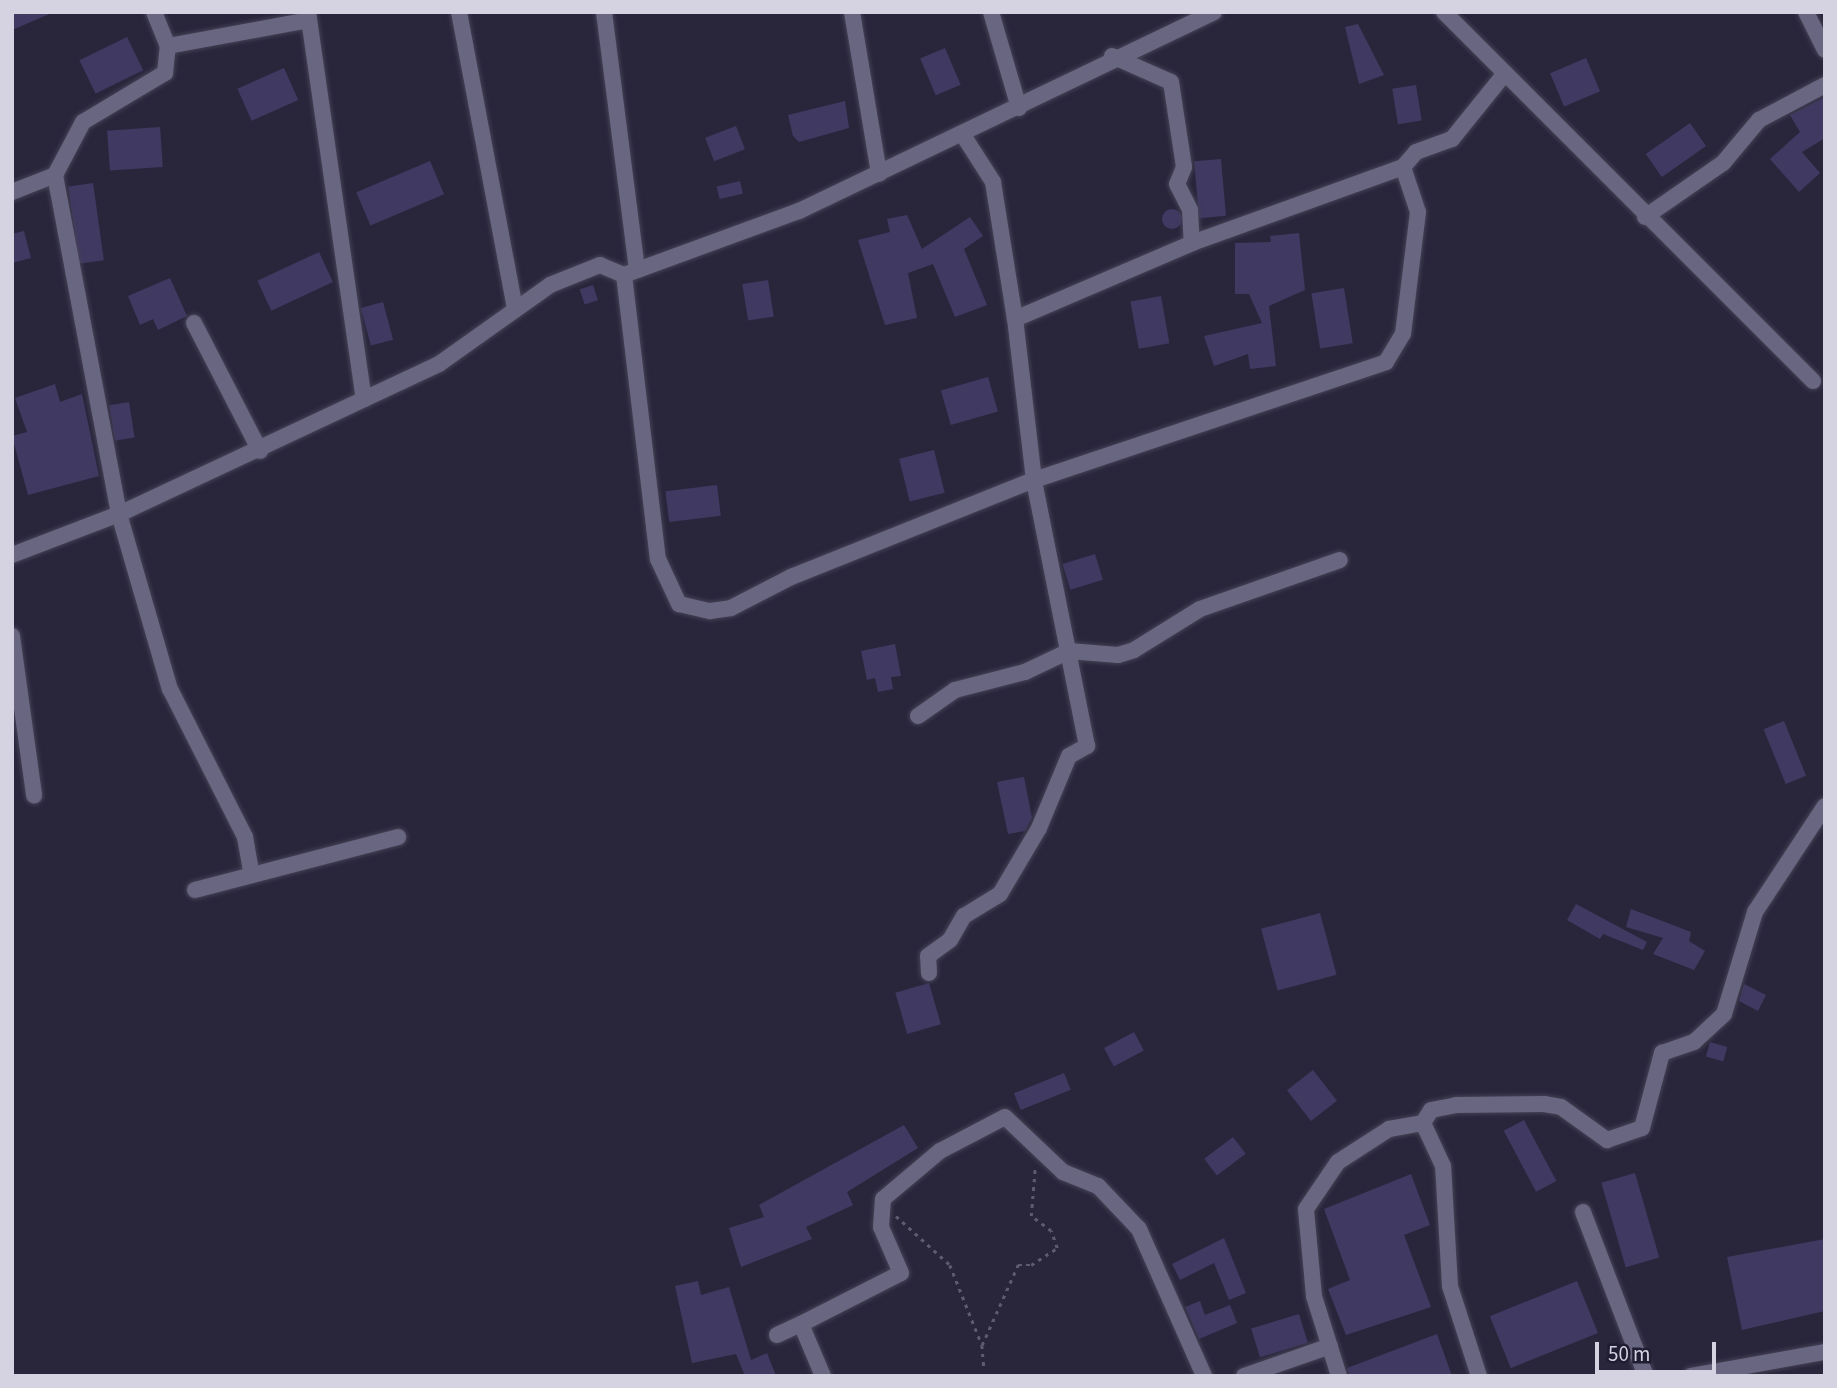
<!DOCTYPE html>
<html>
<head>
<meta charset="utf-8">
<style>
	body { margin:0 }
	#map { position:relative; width:1837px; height:1388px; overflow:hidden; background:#29263c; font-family:"Source Sans 3",sans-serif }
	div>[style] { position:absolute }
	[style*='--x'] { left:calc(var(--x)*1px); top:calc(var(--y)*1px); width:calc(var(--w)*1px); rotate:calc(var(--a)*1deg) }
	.building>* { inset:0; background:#403962; transform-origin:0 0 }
	.round { border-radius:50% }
	.path>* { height:2.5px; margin-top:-1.25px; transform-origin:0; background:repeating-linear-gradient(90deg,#5e5b6f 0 3.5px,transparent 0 8.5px) }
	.roads { filter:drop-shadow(0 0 2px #454155) drop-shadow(0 0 2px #454155) }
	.minor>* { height:16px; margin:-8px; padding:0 8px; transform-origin:8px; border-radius:8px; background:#696681 }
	span { translate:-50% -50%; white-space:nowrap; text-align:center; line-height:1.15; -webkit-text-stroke:5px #201c32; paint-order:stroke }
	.frame { position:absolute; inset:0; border:14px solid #d5d3e2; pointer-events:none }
	.scale { position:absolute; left:1595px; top:1342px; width:121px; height:32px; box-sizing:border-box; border:4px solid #d5d3e2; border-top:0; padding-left:9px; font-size:21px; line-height:24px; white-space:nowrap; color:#d5d3e2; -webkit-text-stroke:5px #201c32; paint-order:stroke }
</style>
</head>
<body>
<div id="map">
	<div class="building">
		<i style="clip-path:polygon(12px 12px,54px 12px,12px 30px)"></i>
		<i style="clip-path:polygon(1358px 24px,1384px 75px,1359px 84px,1345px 27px)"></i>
		<i style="left:127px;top:37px;width:37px;height:53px;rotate:64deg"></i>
		<i style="left:945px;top:48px;width:40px;height:27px;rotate:67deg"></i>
		<i style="left:1586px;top:58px;width:36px;height:39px;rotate:67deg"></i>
		<i style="left:284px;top:68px;width:35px;height:51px;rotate:66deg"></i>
		<i style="left:1416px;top:85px;width:36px;height:24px;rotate:81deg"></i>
		<i style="clip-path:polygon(1825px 97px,1825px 138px,1802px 152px,1820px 173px,1799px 192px,1770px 159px,1800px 132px,1790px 115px)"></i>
		<i style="clip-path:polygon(845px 101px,849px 128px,799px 142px,793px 136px,788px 115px)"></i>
		<i style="left:1690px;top:123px;width:28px;height:54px;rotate:55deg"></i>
		<i style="left:736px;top:126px;width:25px;height:33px;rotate:69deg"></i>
		<i style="left:160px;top:127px;width:40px;height:53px;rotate:86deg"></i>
		<i style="left:1221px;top:159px;width:57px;height:27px;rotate:85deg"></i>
		<i style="left:430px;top:161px;width:36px;height:80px;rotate:67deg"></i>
		<i style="left:740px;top:181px;width:13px;height:24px;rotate:77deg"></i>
		<i style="left:93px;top:183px;width:78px;height:25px;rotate:82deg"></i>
		<i class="round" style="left:1162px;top:209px;width:20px;height:20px"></i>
		<i style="clip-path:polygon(907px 215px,922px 249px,970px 217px,983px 236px,964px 249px,987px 305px,955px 317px,933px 264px,908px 273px,917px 318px,885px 325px,858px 240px,890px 232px,887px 219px)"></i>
		<i style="clip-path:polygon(24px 231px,31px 258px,12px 263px,12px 234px)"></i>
		<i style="clip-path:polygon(1299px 233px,1305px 290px,1269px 306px,1276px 366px,1250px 369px,1248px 354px,1214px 366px,1204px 336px,1262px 323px,1249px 294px,1235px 294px,1235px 243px,1271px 242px,1270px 236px)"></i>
		<i style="left:319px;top:252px;width:33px;height:68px;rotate:65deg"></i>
		<i style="clip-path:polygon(170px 278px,187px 316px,158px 330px,153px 319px,140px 325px,128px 296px)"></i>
		<i style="left:768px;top:280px;width:37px;height:26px;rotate:81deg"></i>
		<i style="left:593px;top:285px;width:16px;height:14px;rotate:72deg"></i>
		<i style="left:1344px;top:288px;width:56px;height:33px;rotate:81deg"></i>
		<i style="left:1161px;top:296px;width:48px;height:31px;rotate:80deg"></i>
		<i style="left:383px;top:302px;width:39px;height:23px;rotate:75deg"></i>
		<i style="left:988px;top:377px;width:36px;height:49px;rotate:74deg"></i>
		<i style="clip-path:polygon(55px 384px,60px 402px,82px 394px,99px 476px,28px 495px,12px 436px,27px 432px,15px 398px)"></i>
		<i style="left:129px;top:402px;width:36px;height:20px;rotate:81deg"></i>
		<i style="left:934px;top:450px;width:44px;height:36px;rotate:76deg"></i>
		<i style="left:717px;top:485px;width:31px;height:52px;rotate:83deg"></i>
		<i style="left:1095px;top:554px;width:27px;height:34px;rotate:73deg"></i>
		<i style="clip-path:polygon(895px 644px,901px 676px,891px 677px,893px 689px,878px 692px,875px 678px,867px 680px,861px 651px)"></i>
		<i style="left:1784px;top:721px;width:59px;height:22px;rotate:68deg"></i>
		<i style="clip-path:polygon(1024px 777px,1032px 818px,1025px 831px,1008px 834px,997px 782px)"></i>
		<i style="clip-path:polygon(1576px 904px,1647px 942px,1643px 950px,1603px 934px,1600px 939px,1567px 920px)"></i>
		<i style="clip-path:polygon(1631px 909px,1691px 932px,1689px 941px,1705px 951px,1694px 970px,1653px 954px,1663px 938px,1626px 927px)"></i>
		<i style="left:1320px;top:913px;width:64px;height:61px;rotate:75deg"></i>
		<i style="left:929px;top:983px;width:43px;height:35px;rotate:74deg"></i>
		<i style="clip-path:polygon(1744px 984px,1766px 995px,1758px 1011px,1739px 1001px)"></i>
		<i style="left:1134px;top:1032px;width:21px;height:34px;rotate:62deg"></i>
		<i style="left:1710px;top:1042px;width:18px;height:15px;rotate:16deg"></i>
		<i style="left:1313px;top:1070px;width:39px;height:33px;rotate:52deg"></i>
		<i style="left:1064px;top:1073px;width:18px;height:54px;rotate:68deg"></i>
		<i style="left:1524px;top:1120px;width:69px;height:23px;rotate:62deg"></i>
		<i style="clip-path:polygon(904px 1125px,918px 1148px,847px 1192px,853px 1205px,806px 1227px,812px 1239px,741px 1267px,729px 1228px,764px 1217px,759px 1205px)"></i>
		<i style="left:1233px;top:1137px;width:21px;height:36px;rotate:53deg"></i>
		<i style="left:1635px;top:1173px;width:88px;height:35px;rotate:74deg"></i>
		<i style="clip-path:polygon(1411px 1174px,1430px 1225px,1404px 1235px,1431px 1307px,1346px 1335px,1328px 1289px,1350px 1280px,1324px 1209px)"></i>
		<i style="clip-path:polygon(1224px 1238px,1246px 1293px,1229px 1300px,1214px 1263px,1180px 1280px,1172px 1264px)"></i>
		<i style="clip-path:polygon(1825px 1239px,1825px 1311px,1742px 1330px,1727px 1257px)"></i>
		<i style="clip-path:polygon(698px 1281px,701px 1295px,729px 1287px,751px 1360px,767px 1353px,776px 1376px,745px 1376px,736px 1354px,692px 1363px,675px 1286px)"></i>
		<i style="left:1577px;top:1281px;width:56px;height:94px;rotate:68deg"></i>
		<i style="clip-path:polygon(1200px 1301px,1205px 1315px,1230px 1305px,1237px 1323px,1199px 1339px,1185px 1307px)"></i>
		<i style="left:1299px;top:1314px;width:30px;height:50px;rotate:73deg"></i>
		<i style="clip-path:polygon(1437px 1334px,1452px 1376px,1349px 1376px,1347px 1368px)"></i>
	</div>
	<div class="path">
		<i style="--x:896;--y:1216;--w:73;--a:42.2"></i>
		<i style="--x:950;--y:1265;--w:86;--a:68.2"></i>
		<i style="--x:982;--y:1345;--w:22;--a:85"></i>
		<i style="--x:982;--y:1345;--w:88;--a:-65.8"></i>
		<i style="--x:1018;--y:1265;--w:13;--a:0"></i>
		<i style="--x:1031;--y:1265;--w:31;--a:-33"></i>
		<i style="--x:1057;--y:1248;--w:18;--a:-109"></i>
		<i style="--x:1051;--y:1231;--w:25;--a:-143"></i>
		<i style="--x:1031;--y:1216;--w:48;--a:-85.2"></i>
	</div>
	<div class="roads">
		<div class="minor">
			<i style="--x:154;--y:12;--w:37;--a:68"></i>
			<i style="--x:168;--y:46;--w:143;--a:-10.4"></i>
			<i style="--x:308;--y:12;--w:391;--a:81.8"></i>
			<i style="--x:459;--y:12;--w:300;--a:79.3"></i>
			<i style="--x:604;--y:12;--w:260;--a:82.7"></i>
			<i style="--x:852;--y:12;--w:164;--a:80.5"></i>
			<i style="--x:991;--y:12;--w:100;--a:73.7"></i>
			<i style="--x:1444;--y:12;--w:522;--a:45"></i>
			<i style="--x:1806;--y:12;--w:42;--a:63.4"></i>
			<i style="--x:1112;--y:56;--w:64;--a:23.8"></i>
			<i style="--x:1171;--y:82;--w:86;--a:81.3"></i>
			<i style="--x:1184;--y:167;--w:18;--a:112"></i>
			<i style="--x:1177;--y:184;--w:29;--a:63"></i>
			<i style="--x:1190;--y:210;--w:33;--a:87"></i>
			<i style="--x:1192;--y:243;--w:224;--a:-19.8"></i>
			<i style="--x:1403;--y:167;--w:20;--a:-49"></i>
			<i style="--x:1416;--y:152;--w:38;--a:-20"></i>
			<i style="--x:1452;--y:139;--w:80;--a:-51.1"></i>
			<i style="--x:963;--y:135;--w:56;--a:57.4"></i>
			<i style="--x:993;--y:182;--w:139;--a:80.9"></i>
			<i style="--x:1015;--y:319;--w:193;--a:-23.2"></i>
			<i style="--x:55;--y:175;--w:60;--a:-62.2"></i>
			<i style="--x:83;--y:122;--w:96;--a:-30.9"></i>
			<i style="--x:165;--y:73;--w:27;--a:-84"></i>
			<i style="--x:12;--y:192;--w:46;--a:-21.6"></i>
			<i style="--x:55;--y:175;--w:345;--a:79.3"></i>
			<i style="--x:119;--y:514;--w:182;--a:73.8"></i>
			<i style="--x:170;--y:689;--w:166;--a:63.1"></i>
			<i style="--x:245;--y:837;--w:35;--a:80"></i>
			<i style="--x:1645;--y:217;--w:95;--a:-34.7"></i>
			<i style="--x:1723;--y:163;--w:56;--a:-50.1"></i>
			<i style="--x:1759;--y:120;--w:75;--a:-27.9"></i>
			<i style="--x:624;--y:275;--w:286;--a:83.2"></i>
			<i style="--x:658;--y:559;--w:50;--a:65"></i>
			<i style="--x:679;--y:604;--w:32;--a:13"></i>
			<i style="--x:710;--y:611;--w:21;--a:-8"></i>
			<i style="--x:731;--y:608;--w:68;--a:-27.3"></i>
			<i style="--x:791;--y:577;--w:262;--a:-21.8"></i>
			<i style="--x:1034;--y:480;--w:162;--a:-96.7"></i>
			<i style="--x:194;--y:323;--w:144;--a:62.7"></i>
			<i style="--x:12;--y:555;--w:115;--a:-21"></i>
			<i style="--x:119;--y:514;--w:353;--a:-25.1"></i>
			<i style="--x:439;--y:364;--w:136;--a:-35.4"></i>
			<i style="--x:550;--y:285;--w:54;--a:-21.8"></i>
			<i style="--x:600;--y:265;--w:26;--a:23"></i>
			<i style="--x:624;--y:275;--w:186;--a:-20.1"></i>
			<i style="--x:799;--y:211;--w:460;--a:-25.6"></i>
			<i style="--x:12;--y:636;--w:161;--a:82.1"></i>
			<i style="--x:918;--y:716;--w:45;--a:-35.1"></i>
			<i style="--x:955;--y:690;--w:72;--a:-14.4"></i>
			<i style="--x:1025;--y:672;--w:49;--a:-25.5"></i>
			<i style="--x:1069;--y:651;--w:49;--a:4.7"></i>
			<i style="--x:1118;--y:655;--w:17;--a:-17"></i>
			<i style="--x:1134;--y:650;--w:78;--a:-31.8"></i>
			<i style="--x:1200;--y:609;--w:148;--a:-19.3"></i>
			<i style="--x:195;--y:890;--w:210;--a:-14.6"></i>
			<i style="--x:929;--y:973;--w:17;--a:-93"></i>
			<i style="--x:928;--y:956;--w:27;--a:-36"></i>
			<i style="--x:950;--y:940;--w:28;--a:-60"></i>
			<i style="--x:964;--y:916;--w:42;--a:-31.4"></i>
			<i style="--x:1000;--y:894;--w:77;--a:-59.4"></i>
			<i style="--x:1039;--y:828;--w:78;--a:-67.4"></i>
			<i style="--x:1069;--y:756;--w:21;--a:-29"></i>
			<i style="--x:1087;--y:746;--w:271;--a:-101.3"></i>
			<i style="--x:1034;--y:480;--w:371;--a:-18.5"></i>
			<i style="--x:1386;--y:362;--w:33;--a:-59"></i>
			<i style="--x:1403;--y:334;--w:123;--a:-83"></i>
			<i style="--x:1418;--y:212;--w:47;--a:-108.4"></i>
			<i style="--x:1583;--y:1212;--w:176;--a:69"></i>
			<i style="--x:801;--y:1324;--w:112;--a:-27"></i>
			<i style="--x:901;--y:1273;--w:50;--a:-113.5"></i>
			<i style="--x:881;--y:1227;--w:28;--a:-86"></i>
			<i style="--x:883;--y:1199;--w:75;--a:-40.1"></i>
			<i style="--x:940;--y:1151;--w:73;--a:-27.6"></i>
			<i style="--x:1005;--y:1117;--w:80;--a:43.5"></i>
			<i style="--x:1063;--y:1172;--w:38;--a:22"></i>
			<i style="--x:1098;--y:1186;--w:59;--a:46.4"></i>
			<i style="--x:1139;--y:1229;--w:161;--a:66.1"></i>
			<i style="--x:777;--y:1335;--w:26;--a:-25"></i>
			<i style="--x:801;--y:1324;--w:56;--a:67.1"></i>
			<i style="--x:1244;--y:1376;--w:91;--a:-19.2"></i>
			<i style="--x:1339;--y:1376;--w:84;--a:-107.4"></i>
			<i style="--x:1314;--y:1296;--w:87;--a:-95.3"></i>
			<i style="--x:1306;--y:1209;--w:57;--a:-55.8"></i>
			<i style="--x:1338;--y:1162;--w:61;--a:-32.9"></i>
			<i style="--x:1389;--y:1129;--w:35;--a:-10"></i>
			<i style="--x:1479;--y:1376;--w:95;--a:-107.9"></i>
			<i style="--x:1450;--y:1286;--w:120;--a:-93.3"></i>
			<i style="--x:1443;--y:1166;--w:47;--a:-114.9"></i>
			<i style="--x:1423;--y:1123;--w:15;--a:-58"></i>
			<i style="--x:1431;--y:1110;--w:25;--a:-11"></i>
			<i style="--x:1456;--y:1105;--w:88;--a:-0.7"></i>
			<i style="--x:1544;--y:1104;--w:17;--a:10"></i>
			<i style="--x:1561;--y:1107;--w:57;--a:35.7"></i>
			<i style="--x:1607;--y:1140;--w:37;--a:-19"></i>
			<i style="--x:1642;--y:1128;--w:78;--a:-75.1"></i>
			<i style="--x:1662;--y:1053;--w:34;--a:-19"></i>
			<i style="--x:1694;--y:1042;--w:41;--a:-43"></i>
			<i style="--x:1724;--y:1014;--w:107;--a:-73.1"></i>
			<i style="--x:1755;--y:912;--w:127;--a:-56.6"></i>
			<i style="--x:1691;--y:1376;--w:136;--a:-10.2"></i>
		</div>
	</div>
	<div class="frame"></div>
	<div class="scale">50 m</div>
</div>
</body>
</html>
